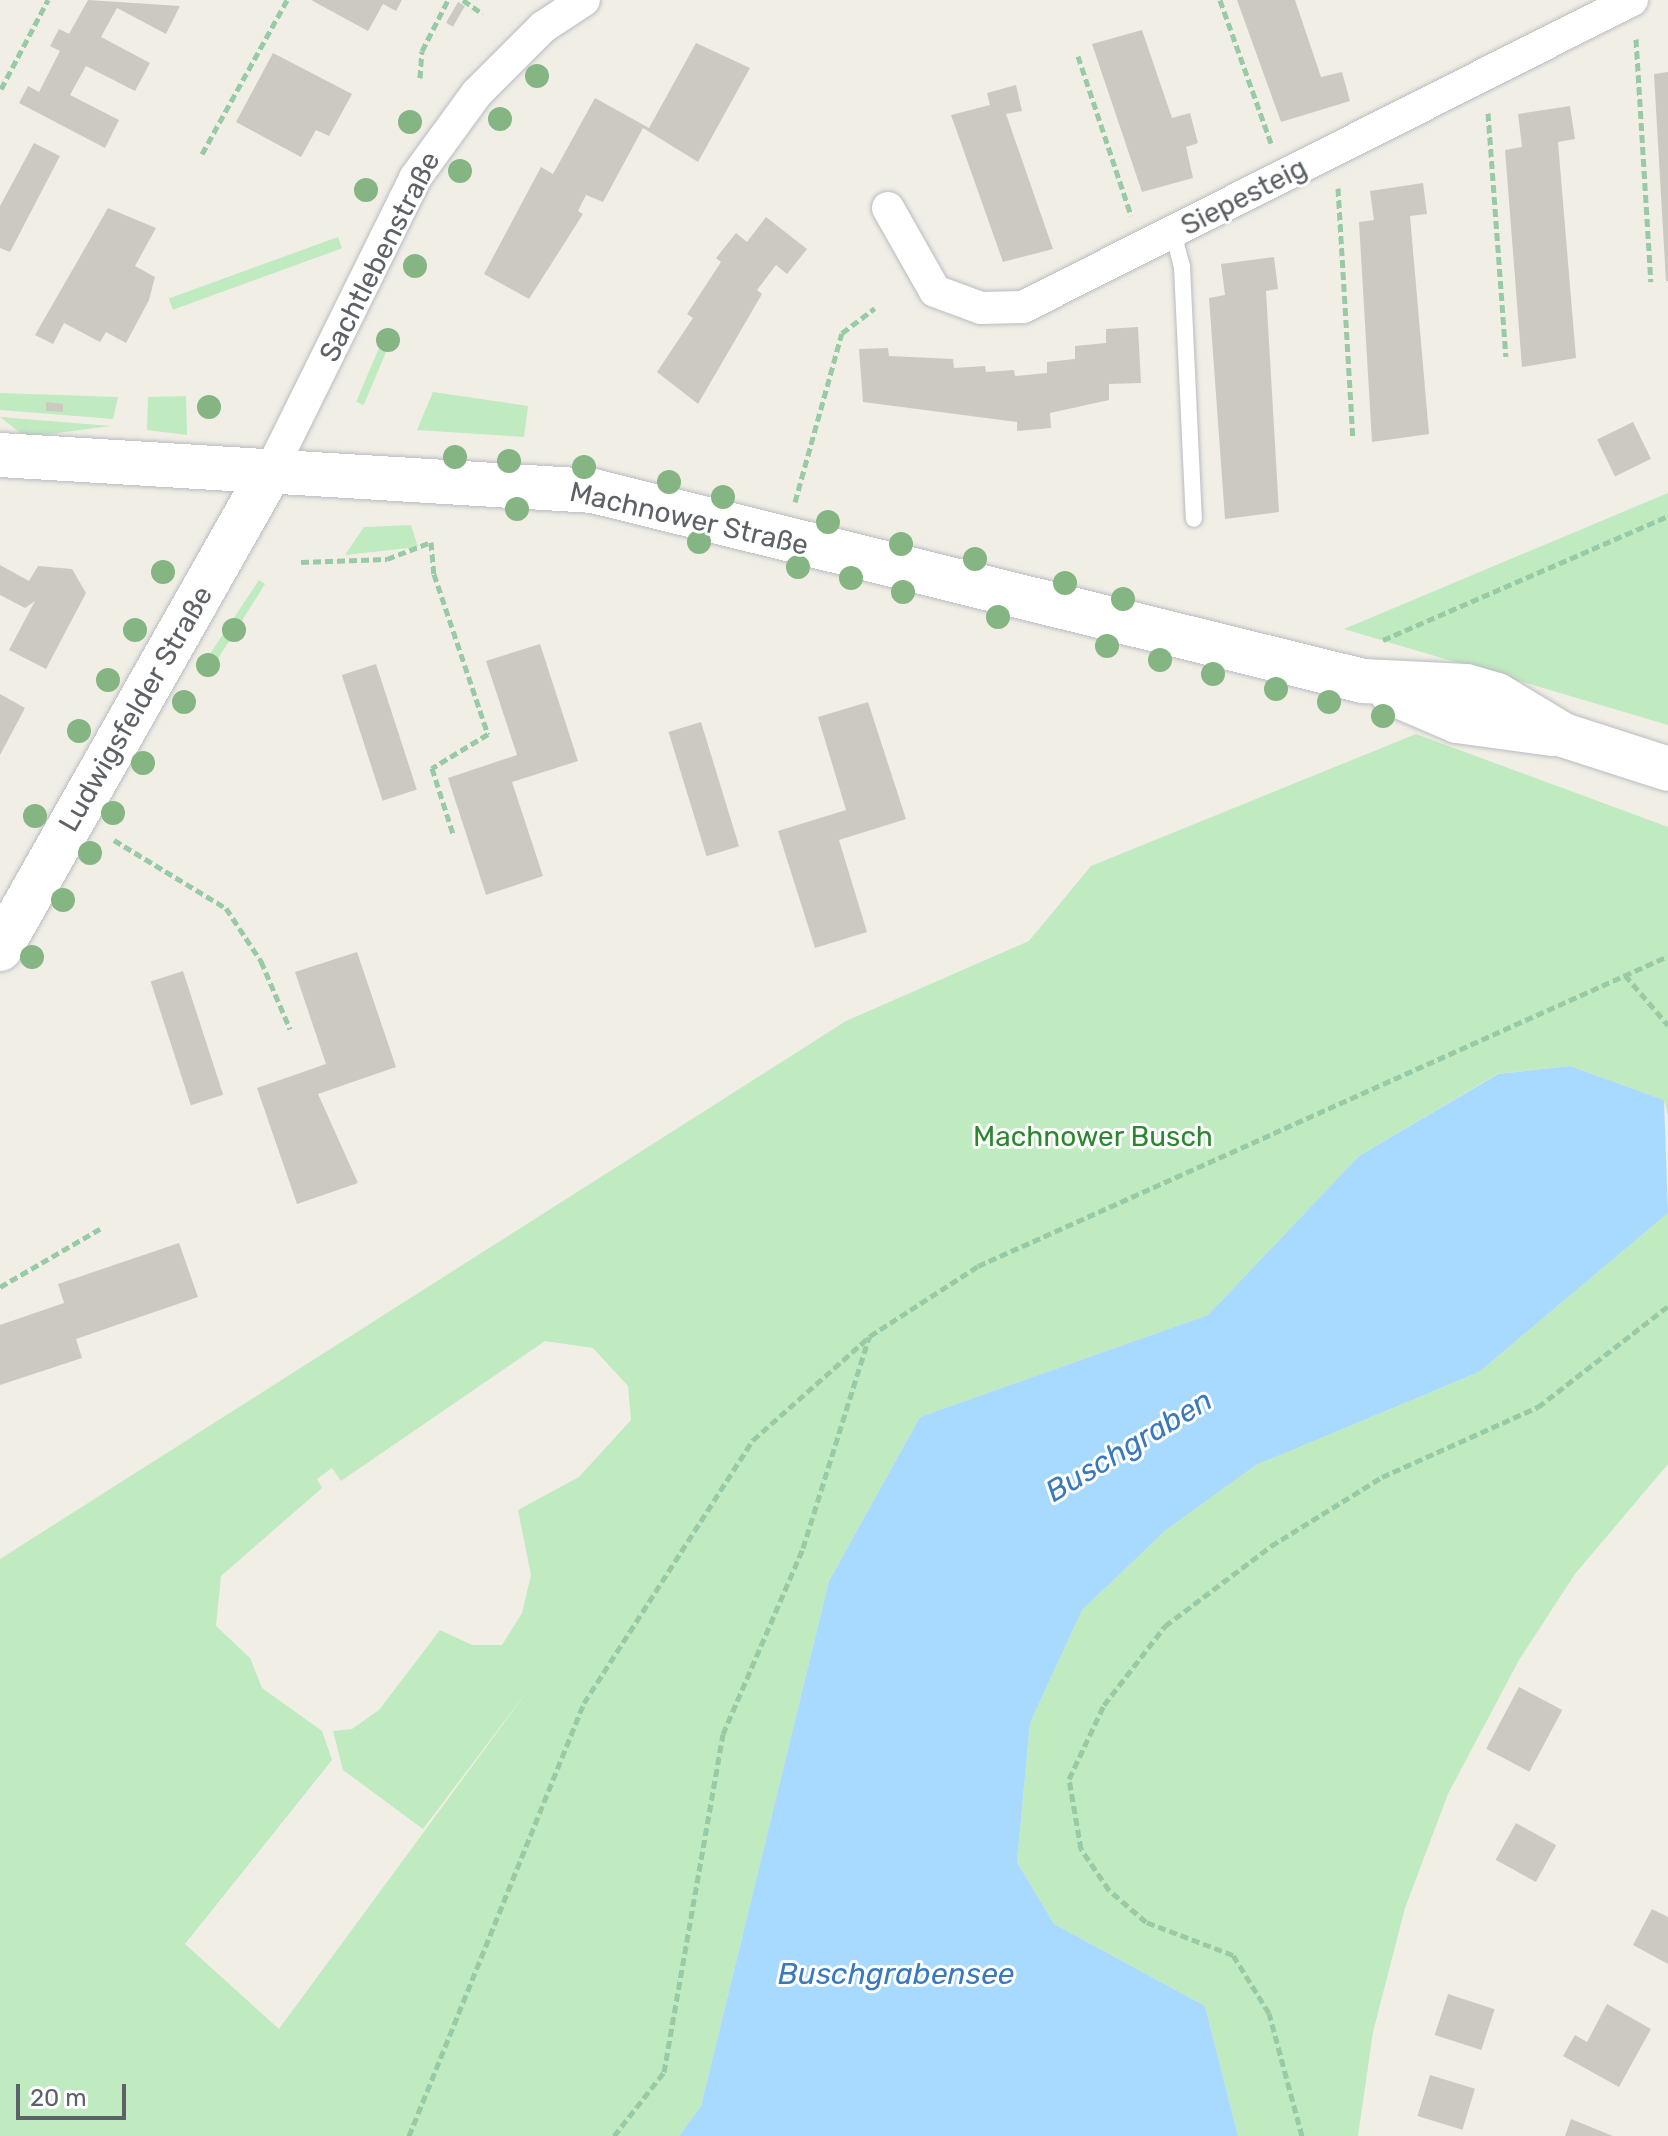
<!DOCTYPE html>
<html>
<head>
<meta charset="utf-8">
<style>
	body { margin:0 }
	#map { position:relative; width:1668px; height:2136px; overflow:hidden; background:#f1eee6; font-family:Rubik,sans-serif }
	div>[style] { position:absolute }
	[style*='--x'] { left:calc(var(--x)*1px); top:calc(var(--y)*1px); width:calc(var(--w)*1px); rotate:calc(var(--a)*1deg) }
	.green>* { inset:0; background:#c0eac0; transform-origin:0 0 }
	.water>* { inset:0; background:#a8d9ff }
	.building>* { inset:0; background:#ccc9c3; transform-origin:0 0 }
	.path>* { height:5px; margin-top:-2.5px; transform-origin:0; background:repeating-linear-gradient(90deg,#97caa5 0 8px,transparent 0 12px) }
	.roads { filter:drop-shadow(0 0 2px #b8bcc0) drop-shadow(0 0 2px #b8bcc0) }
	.lane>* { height:16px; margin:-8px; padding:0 8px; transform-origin:8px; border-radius:8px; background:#fff }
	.street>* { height:32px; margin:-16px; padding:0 16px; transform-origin:16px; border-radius:16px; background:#fff }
	.secondary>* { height:44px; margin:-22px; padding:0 22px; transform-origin:22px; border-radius:22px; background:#fff }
	.trees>* { width:24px; height:24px; margin:-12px; border-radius:50%; background:#85b582 }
	span { translate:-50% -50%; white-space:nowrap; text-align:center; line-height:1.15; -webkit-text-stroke:6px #fff; paint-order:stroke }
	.street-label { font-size:28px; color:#5d6268 }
	.park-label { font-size:28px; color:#2d8731 }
	.water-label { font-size:30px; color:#3979bc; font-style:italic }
	.scale { position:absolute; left:16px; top:2084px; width:110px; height:36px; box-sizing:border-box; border:4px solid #5d6268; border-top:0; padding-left:10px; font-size:24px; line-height:28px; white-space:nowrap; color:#5d6268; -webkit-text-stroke:6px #fff; paint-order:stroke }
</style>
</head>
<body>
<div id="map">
	<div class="green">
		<i style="left:338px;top:237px;width:12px;height:180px;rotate:70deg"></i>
		<i style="left:382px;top:341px;width:8px;height:66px;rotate:23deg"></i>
		<i style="clip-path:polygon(433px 392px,528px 406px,524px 437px,417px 430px)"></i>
		<i style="clip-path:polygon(0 393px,118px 397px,113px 419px,0 410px)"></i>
		<i style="clip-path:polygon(186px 396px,187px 435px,147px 430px,148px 397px)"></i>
		<i style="clip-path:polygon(0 417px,111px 426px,26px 437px)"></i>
		<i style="clip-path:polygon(1668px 493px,1668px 725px,1344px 629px)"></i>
		<i style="clip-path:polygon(411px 525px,418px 547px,345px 555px,364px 527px)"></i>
		<i style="clip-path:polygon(259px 580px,265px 584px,207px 676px,198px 672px)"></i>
		<i style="clip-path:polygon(evenodd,1416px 734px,1668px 827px,1668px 1116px,1664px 1100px,1570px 1066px,1497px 1074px,1359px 1156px,1208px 1315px,920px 1417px,829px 1581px,701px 2106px,679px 2136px,0 2136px,0 1559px,846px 1021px,1029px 941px,1091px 866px,1416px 734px,545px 1341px,593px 1348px,628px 1386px,631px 1420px,579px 1477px,518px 1510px,531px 1575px,522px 1613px,502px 1645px,472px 1645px,440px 1630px,379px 1710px,352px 1729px,333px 1731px,343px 1770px,423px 1829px,534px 1682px,279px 2029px,185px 1944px,332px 1760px,322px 1731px,262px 1688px,250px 1658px,216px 1626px,221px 1576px,322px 1488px,317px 1479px,332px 1468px,341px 1481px,545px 1341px)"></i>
		<i style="clip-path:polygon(1668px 1213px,1668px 1464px,1575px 1574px,1519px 1660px,1448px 1794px,1405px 1908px,1373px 2032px,1358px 2136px,1238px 2136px,1205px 2006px,1054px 1924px,1017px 1862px,1030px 1723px,1082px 1610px,1166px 1530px,1256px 1465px,1479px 1372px)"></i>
	</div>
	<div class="water">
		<i style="clip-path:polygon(1570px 1066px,1664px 1100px,1668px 1213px,1479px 1372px,1256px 1465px,1166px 1530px,1082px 1610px,1030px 1723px,1017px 1862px,1054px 1924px,1205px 2006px,1238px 2136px,679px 2136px,701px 2106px,829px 1581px,920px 1417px,1208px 1315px,1359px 1156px,1498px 1074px)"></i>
	</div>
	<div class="building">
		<i style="clip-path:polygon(88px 0,180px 6px,166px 34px,117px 8px,101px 37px,150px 63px,135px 91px,86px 66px,70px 95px,119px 120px,105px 148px,19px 103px,28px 86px,39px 92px,60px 51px,50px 46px,59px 29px,69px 34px)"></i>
		<i style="clip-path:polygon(311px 0,402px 0,396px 11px,383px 4px,368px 31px)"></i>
		<i style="clip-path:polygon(1237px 0,1295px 0,1321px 77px,1342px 72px,1350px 101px,1281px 122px)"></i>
		<i style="left:458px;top:2px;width:8px;height:24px;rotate:30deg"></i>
		<i style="clip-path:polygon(1142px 30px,1172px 118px,1190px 113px,1198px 143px,1186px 147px,1193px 178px,1142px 192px,1092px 44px)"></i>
		<i style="clip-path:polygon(696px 43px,750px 68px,698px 162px,643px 128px,603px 202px,586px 195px,578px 211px,583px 214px,529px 299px,484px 274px,541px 167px,553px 174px,595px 98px,649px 128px)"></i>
		<i style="clip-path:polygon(273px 53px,352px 94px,329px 136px,316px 130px,301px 157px,236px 122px)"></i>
		<i style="clip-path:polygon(1668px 72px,1668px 281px,1666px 281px,1654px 74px)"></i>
		<i style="clip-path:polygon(1016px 85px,1022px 111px,1006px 114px,1053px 249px,1003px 262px,951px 115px,990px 105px,987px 93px)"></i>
		<i style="clip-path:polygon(1570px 106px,1575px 139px,1558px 142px,1576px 358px,1522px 367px,1505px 150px,1522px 147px,1518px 114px)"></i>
		<i style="clip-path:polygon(34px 143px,60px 156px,10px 252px,0 248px,0 206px)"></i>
		<i style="clip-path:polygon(1423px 183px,1427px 214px,1410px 216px,1429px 434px,1372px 442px,1359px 222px,1374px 220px,1370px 191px)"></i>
		<i style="clip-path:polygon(108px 208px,156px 228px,135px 266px,155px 277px,149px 300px,126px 343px,106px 332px,100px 342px,64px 323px,53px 344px,35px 335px)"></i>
		<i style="clip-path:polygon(766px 217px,807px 249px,787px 274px,776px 265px,757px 290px,762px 294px,698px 404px,657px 372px,693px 318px,687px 314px,721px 262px,716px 258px,736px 233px,747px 242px)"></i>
		<i style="clip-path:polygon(1274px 257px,1278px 289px,1266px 291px,1279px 512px,1225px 519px,1209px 298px,1225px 295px,1221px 264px)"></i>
		<i style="clip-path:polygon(1138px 327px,1141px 383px,1109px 384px,1109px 400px,1050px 413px,1051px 428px,1017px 431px,1017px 422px,863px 402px,859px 349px,888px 348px,889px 356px,953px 359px,954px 368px,985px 366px,986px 372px,1014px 370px,1015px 376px,1047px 373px,1047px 362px,1075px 359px,1075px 346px,1106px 343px,1106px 329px)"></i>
		<i style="clip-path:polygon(46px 402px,63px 404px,63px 412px,46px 411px)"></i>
		<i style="left:1633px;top:422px;width:41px;height:40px;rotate:64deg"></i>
		<i style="clip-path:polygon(0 565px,29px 581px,38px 566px,72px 569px,86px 593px,46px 669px,9px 650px,35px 601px,25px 608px,0 595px)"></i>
		<i style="clip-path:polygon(540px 644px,578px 761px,512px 782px,543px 876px,486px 895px,448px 778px,517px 755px,486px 661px)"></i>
		<i style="left:376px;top:664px;width:132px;height:36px;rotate:72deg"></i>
		<i style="clip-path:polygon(0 694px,25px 708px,0 755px)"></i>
		<i style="clip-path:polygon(868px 702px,906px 819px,839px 840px,867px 932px,815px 948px,778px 831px,846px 810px,818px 717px)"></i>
		<i style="left:701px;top:722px;width:130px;height:34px;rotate:73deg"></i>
		<i style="clip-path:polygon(357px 952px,396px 1067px,318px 1094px,358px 1183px,297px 1204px,257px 1088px,326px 1064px,295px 972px)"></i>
		<i style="left:183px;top:971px;width:130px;height:34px;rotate:72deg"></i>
		<i style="clip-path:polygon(179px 1243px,198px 1297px,76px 1339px,82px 1358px,0 1385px,0 1325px,64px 1303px,58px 1284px)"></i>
		<i style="left:1519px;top:1687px;width:49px;height:70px;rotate:28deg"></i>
		<i style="left:1516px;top:1823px;width:46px;height:42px;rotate:29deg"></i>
		<i style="clip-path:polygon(1652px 1909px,1668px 1917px,1668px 1964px,1633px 1945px)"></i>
		<i style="left:1448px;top:1994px;width:49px;height:43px;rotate:18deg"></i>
		<i style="clip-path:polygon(1607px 2004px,1651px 2029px,1619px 2087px,1563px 2056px,1575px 2035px,1587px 2042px)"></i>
		<i style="left:1430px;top:2075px;width:47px;height:43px;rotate:17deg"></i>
		<i style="clip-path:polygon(1571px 2119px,1613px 2136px,1565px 2136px)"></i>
	</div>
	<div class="path">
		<i style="--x:463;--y:0;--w:24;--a:35"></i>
		<i style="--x:1220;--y:0;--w:152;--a:70.4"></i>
		<i style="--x:1636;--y:39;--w:243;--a:86.5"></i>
		<i style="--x:1078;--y:56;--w:168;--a:71.6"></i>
		<i style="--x:420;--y:78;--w:27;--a:-86"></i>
		<i style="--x:422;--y:51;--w:57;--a:-63"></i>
		<i style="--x:1;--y:89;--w:101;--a:-62.2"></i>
		<i style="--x:1488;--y:113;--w:244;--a:85.8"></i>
		<i style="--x:202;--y:154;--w:176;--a:-61.1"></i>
		<i style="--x:1338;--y:188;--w:250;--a:86.6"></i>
		<i style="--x:795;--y:502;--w:175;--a:-74.5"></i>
		<i style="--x:842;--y:333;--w:41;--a:-37.1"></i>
		<i style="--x:431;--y:542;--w:32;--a:85"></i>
		<i style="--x:434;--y:574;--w:169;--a:71.4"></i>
		<i style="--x:488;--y:734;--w:66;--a:148.7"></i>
		<i style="--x:432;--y:768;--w:69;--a:72.3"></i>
		<i style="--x:301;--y:562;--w:86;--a:-2"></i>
		<i style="--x:387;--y:559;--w:47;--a:-21.1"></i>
		<i style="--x:1383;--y:640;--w:311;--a:-23.5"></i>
		<i style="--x:114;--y:840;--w:131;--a:31.3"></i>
		<i style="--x:226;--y:908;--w:64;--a:56.6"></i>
		<i style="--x:261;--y:961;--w:74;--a:66.9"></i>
		<i style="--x:1625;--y:975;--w:66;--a:49.3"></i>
		<i style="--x:0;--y:1287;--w:119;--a:-30.2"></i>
		<i style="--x:409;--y:2136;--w:467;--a:-68"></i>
		<i style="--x:584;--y:1703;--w:313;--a:-57.3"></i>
		<i style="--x:753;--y:1440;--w:157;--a:-41.6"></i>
		<i style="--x:870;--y:1336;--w:129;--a:-32.9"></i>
		<i style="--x:978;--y:1266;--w:756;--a:-24.19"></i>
		<i style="--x:614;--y:2136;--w:81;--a:-52"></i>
		<i style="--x:664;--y:2072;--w:343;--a:-80.1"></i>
		<i style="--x:723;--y:1734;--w:202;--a:-66.7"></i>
		<i style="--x:803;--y:1548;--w:221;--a:-72.6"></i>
		<i style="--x:1302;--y:2136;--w:127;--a:-105"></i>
		<i style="--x:1269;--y:2013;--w:68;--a:-121.8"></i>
		<i style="--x:1233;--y:1955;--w:93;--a:-159.2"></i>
		<i style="--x:1146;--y:1922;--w:49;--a:-139.1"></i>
		<i style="--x:1109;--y:1890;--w:50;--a:-124.3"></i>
		<i style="--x:1081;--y:1849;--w:71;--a:-99.7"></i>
		<i style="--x:1069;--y:1779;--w:82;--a:-64.7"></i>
		<i style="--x:1104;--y:1705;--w:100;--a:-52.3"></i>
		<i style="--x:1165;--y:1626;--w:133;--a:-37"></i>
		<i style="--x:1271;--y:1546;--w:131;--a:-31.9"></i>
		<i style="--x:1382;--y:1477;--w:171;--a:-24.2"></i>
		<i style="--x:1538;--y:1407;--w:165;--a:-37.8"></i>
	</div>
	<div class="roads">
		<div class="lane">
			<i style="--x:1173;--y:233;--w:35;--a:75"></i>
			<i style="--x:1182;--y:267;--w:252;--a:87.3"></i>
		</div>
		<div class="street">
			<i style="--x:888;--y:208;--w:95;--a:60.5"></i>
			<i style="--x:935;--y:291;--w:49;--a:20.3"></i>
			<i style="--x:981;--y:308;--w:42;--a:-1.4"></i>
			<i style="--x:1023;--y:307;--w:682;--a:-26.75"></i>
			<i style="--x:271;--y:470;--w:326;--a:-63.7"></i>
			<i style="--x:415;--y:178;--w:105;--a:-53.9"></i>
			<i style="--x:477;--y:93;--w:93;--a:-45"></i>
			<i style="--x:543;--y:27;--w:49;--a:-33.4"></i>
		</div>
		<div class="secondary">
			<i style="--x:0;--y:455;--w:594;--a:3.47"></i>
			<i style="--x:593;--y:491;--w:793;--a:13.86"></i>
			<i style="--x:1363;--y:681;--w:103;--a:2.8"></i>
			<i style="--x:1466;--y:686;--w:32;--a:16"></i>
			<i style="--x:1497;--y:695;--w:77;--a:31.2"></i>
			<i style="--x:1563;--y:735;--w:110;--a:17.9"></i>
			<i style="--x:1392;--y:693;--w:71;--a:23.3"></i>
			<i style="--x:1457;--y:721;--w:96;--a:7.8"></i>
			<i style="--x:0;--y:949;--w:550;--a:-60.5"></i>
		</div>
	</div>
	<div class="trees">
		<i style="left:537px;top:76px"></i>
		<i style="left:500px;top:119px"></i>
		<i style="left:410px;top:122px"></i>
		<i style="left:460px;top:171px"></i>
		<i style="left:366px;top:190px"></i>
		<i style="left:415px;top:266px"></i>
		<i style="left:388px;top:340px"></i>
		<i style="left:209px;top:407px"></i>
		<i style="left:455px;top:457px"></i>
		<i style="left:509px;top:461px"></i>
		<i style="left:584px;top:467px"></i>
		<i style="left:669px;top:482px"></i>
		<i style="left:723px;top:497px"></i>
		<i style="left:517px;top:509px"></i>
		<i style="left:828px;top:522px"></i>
		<i style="left:699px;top:542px"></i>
		<i style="left:901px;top:544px"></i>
		<i style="left:975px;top:559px"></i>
		<i style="left:798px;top:567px"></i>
		<i style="left:163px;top:572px"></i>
		<i style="left:851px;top:578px"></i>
		<i style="left:1065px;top:583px"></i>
		<i style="left:903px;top:592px"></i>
		<i style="left:1123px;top:599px"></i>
		<i style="left:998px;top:617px"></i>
		<i style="left:135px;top:630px"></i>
		<i style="left:234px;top:630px"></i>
		<i style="left:1107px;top:646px"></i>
		<i style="left:1160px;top:660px"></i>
		<i style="left:208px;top:665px"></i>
		<i style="left:1213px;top:674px"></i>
		<i style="left:108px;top:680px"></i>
		<i style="left:1276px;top:689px"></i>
		<i style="left:184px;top:702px"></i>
		<i style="left:1329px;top:702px"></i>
		<i style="left:1383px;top:716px"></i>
		<i style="left:79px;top:731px"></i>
		<i style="left:143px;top:763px"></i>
		<i style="left:113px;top:813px"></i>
		<i style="left:35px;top:816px"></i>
		<i style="left:90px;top:853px"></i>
		<i style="left:63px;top:900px"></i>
		<i style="left:32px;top:957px"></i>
	</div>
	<div class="street-label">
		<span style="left:1244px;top:197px;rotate:-27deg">Siepesteig</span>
		<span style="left:380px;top:257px;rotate:-63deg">Sachtlebenstraße</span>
		<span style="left:689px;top:519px;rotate:13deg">Machnower Straße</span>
		<span style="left:136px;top:709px;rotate:-60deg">Ludwigsfelder Straße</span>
	</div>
	<div class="park-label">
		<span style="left:1093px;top:1137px">Machnower Busch</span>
	</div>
	<div class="water-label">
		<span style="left:1129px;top:1446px;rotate:-31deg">Buschgraben</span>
		<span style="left:896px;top:1974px">Buschgrabensee</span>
	</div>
	<div class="scale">20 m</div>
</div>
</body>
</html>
